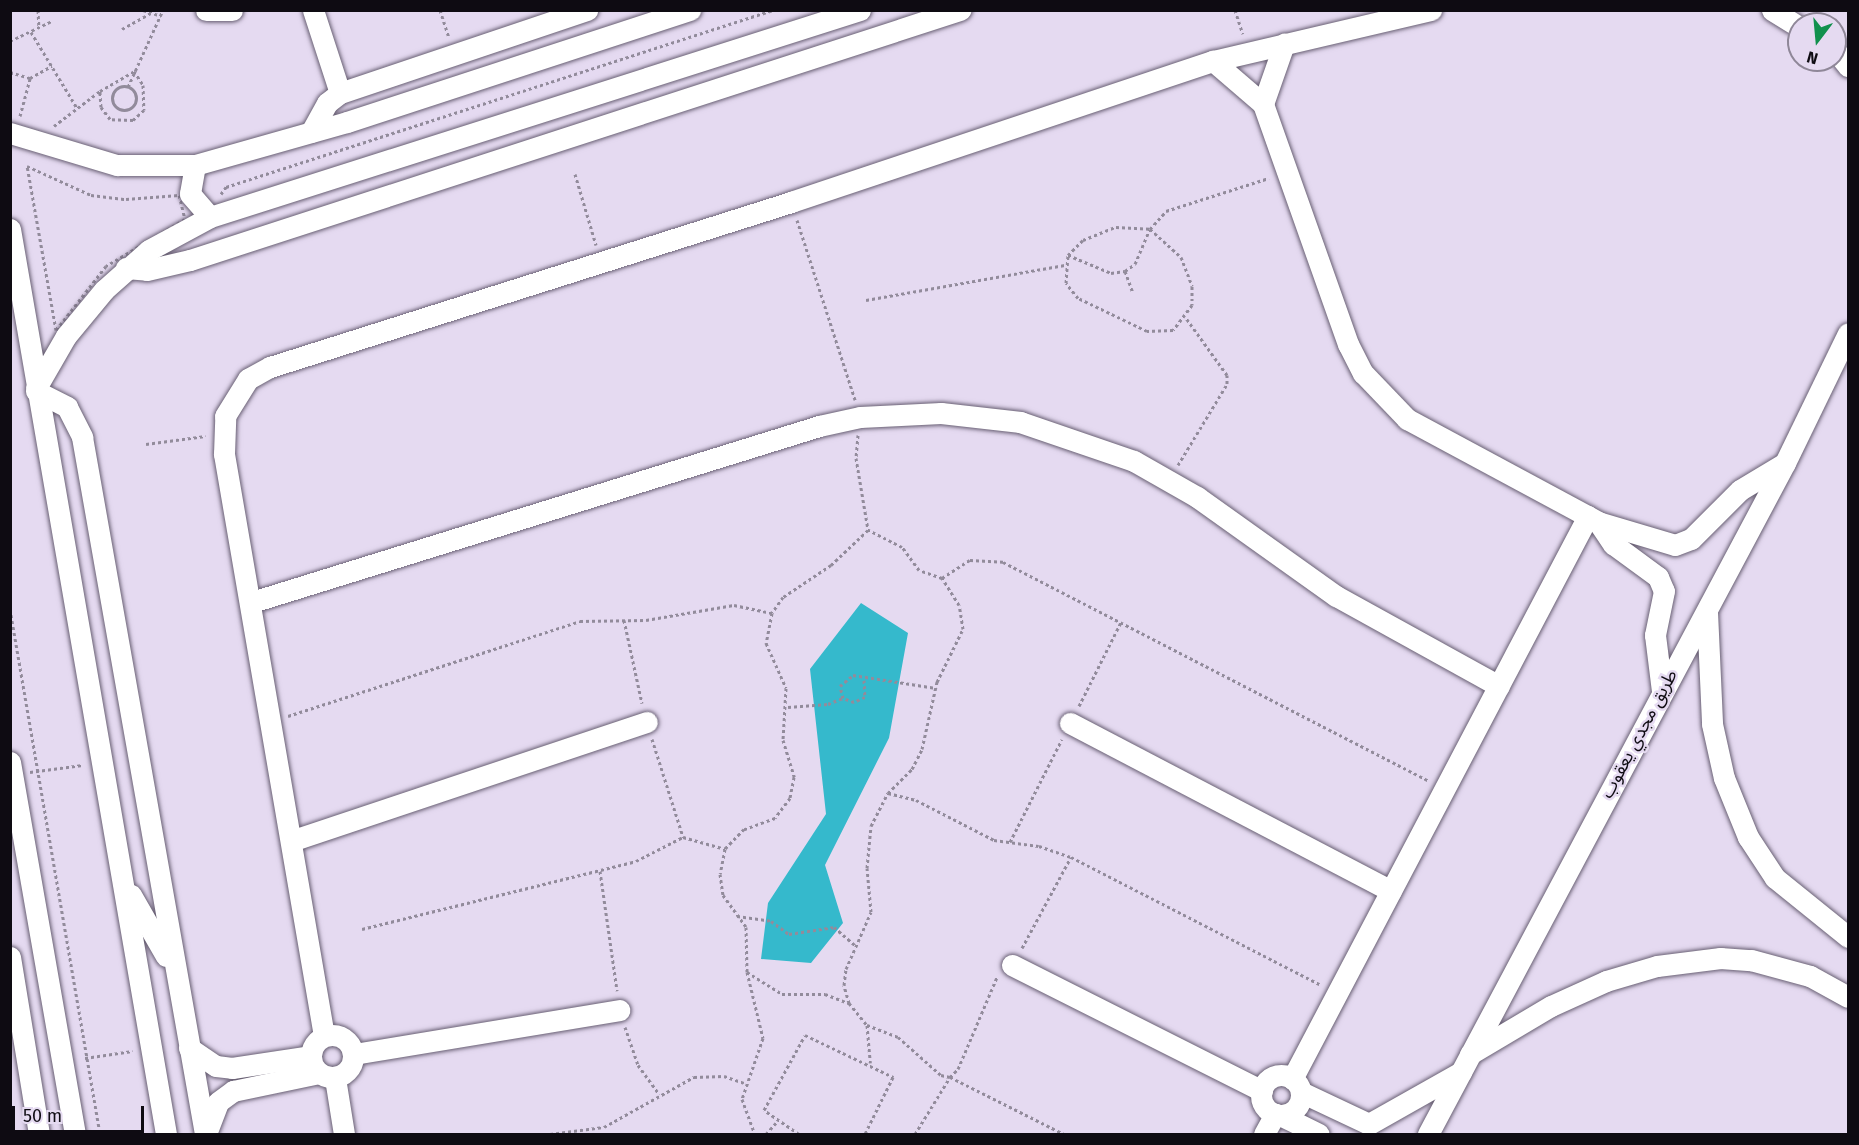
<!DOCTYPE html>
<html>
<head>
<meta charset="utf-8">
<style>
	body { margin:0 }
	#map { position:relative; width:1859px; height:1145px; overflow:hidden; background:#e5daf1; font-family:"Fira Sans","Noto Sans Arabic",sans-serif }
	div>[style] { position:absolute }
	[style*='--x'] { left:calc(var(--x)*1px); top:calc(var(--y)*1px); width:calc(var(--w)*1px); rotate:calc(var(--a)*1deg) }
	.water>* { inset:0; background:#35b9cc }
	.path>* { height:3px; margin-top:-1.5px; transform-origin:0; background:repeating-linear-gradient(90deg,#928b9b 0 3px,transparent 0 6px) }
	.path>.ring { margin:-1.5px; padding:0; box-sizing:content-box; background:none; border:3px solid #928b9b; border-radius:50% }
	.roads { filter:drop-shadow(0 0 2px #685f73) drop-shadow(0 0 2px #685f73) }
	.minor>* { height:21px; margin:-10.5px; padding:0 10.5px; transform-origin:10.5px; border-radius:10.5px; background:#fff }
	.minor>.ring { margin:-10.5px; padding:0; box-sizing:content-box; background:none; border:21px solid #fff; border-radius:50% }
	span { translate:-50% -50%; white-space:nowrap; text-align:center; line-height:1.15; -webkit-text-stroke:5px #e5daf1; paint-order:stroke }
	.street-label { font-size:18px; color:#0e0b12 }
	.frame { position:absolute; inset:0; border:12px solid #0e0b12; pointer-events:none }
	.north { position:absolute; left:1787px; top:12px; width:60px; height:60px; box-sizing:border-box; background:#e5daf1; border:2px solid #8f8798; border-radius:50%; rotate:196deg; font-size:16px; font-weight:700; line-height:24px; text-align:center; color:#0e0b12 }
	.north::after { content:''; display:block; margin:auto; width:21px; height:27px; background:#11904d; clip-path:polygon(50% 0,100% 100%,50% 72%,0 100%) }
	.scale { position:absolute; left:12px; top:1106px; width:132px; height:27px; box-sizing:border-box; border:3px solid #0e0b12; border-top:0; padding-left:8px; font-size:18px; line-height:21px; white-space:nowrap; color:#0e0b12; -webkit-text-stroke:4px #e5daf1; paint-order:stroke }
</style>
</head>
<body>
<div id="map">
	<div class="water">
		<i style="clip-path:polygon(861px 603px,908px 633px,889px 738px,825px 865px,843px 923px,811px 963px,761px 959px,768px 903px,826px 814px,810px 669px)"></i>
	</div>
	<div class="path">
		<i style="--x:38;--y:10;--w:17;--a:87"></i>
		<i style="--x:143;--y:10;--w:19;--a:18"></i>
		<i style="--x:440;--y:10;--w:28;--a:72"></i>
		<i style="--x:1235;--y:10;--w:25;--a:72"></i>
		<i style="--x:122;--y:29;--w:33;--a:-29"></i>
		<i style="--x:31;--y:32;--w:89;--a:58.8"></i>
		<i style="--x:10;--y:41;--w:47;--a:-25.5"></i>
		<i style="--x:134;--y:71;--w:17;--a:57"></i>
		<i style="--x:143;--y:85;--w:25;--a:88"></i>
		<i style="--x:144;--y:110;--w:15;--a:138"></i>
		<i style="--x:133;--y:120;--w:23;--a:-178"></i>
		<i style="--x:110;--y:119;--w:15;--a:-127"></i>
		<i style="--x:101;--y:107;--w:16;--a:-94"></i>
		<i style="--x:100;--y:91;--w:39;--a:-30"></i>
		<i style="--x:10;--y:72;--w:21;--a:17"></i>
		<i class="ring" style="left:112px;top:86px;width:21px;height:21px"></i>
		<i style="--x:128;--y:87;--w:85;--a:-65.6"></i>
		<i style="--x:20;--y:116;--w:39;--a:-75"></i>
		<i style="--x:30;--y:78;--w:25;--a:-29"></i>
		<i style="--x:54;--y:126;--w:58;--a:-37.3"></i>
		<i style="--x:27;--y:166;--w:70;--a:24.4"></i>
		<i style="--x:91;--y:195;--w:35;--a:7"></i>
		<i style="--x:126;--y:199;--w:53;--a:-4.3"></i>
		<i style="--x:179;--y:195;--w:25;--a:76"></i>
		<i style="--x:185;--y:219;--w:92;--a:149.3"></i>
		<i style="--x:106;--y:266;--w:81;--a:128"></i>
		<i style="--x:56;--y:330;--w:167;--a:-100"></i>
		<i style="--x:575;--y:174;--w:74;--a:73.5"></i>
		<i style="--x:221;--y:194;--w:9;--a:-54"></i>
		<i style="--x:226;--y:187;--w:575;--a:-17.93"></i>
		<i style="--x:797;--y:220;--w:189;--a:72.1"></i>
		<i style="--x:1116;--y:227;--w:34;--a:3"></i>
		<i style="--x:1150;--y:229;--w:42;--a:42.1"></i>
		<i style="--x:1181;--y:257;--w:31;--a:69"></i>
		<i style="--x:1192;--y:286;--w:19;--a:90"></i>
		<i style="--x:1192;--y:305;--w:31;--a:127"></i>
		<i style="--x:1173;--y:330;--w:26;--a:178"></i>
		<i style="--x:1147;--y:331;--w:76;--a:-154.4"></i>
		<i style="--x:1078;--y:298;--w:19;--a:-129"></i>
		<i style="--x:1066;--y:283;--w:28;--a:-86"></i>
		<i style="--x:1068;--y:255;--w:21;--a:-45"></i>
		<i style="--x:1083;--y:240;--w:35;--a:-22"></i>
		<i style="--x:1068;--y:255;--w:47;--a:22.7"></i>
		<i style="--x:1111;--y:273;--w:14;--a:-8"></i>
		<i style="--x:1125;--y:271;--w:12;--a:-35"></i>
		<i style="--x:1135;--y:264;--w:38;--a:-67"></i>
		<i style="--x:1150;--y:229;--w:24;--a:-48"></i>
		<i style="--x:1166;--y:211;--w:108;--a:-17.8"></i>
		<i style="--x:1125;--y:271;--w:23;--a:70"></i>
		<i style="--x:866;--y:300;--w:202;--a:-10"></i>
		<i style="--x:858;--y:435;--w:23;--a:95"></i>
		<i style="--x:856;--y:458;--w:73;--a:80.5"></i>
		<i style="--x:868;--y:530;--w:51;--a:136.6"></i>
		<i style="--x:831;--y:565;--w:58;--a:146.3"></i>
		<i style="--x:783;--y:597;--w:19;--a:125"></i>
		<i style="--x:772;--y:613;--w:31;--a:101"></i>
		<i style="--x:766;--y:643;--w:49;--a:66"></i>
		<i style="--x:786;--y:688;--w:52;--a:93.3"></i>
		<i style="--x:783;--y:740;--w:39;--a:73"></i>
		<i style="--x:794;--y:777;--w:21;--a:101"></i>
		<i style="--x:790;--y:798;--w:25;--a:127"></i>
		<i style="--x:775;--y:818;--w:33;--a:160"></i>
		<i style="--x:744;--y:829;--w:28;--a:134"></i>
		<i style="--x:725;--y:849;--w:25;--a:101"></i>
		<i style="--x:720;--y:874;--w:21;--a:82"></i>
		<i style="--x:723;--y:895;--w:39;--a:54"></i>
		<i style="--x:746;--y:927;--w:45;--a:88.7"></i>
		<i style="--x:747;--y:972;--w:41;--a:32.2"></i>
		<i style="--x:782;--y:994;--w:43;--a:0"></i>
		<i style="--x:825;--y:994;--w:26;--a:21"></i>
		<i style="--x:849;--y:1003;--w:28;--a:51"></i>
		<i style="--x:867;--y:1025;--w:33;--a:21"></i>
		<i style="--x:898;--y:1037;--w:57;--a:41.5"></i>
		<i style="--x:941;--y:1075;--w:9;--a:13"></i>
		<i style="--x:950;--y:1077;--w:11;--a:-45"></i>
		<i style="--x:958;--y:1069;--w:100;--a:-67"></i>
		<i style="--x:146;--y:444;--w:60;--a:-7.7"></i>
		<i style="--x:1178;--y:465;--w:95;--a:-58.8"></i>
		<i style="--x:1227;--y:384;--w:9;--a:-90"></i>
		<i style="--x:1227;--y:375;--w:70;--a:-125.7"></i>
		<i style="--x:942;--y:578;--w:33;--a:-33"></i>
		<i style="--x:970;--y:560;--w:33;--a:3"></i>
		<i style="--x:1003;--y:562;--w:478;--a:27.2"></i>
		<i style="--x:10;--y:609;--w:533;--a:80.27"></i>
		<i style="--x:624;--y:620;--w:85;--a:77.8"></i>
		<i style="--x:864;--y:680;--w:17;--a:87"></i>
		<i style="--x:865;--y:697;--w:12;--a:156"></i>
		<i style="--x:854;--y:702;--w:12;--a:-160"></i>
		<i style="--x:843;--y:698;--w:12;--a:-104"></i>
		<i style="--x:840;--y:686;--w:17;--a:-40"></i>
		<i style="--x:853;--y:675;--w:84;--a:8.9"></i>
		<i style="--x:1079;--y:706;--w:94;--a:-63.4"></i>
		<i style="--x:788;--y:707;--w:40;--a:-4.3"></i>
		<i style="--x:828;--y:704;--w:16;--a:-22"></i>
		<i style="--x:288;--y:716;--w:307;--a:-18"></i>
		<i style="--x:580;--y:621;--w:66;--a:-0.9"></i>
		<i style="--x:646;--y:620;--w:89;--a:-9.7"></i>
		<i style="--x:734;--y:605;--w:39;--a:12"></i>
		<i style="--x:652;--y:739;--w:103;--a:72.4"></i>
		<i style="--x:30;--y:772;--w:53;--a:-7.5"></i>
		<i style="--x:888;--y:793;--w:29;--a:14"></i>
		<i style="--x:916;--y:800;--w:88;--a:27.1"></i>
		<i style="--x:994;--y:840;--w:45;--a:7.6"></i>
		<i style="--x:1039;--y:846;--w:34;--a:19"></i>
		<i style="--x:1071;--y:857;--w:279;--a:27.1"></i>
		<i style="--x:1010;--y:842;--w:115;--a:-63.2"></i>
		<i style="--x:600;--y:871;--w:121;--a:81.9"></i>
		<i style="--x:737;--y:916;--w:34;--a:8"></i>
		<i style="--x:771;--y:921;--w:22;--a:36"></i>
		<i style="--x:789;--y:934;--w:46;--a:-8.8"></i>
		<i style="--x:834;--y:927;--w:30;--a:41"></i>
		<i style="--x:362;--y:929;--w:282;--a:-13.9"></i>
		<i style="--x:636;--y:861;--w:53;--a:-27.1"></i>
		<i style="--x:683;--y:837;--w:44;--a:15.9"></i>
		<i style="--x:1022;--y:948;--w:103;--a:-61.7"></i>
		<i style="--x:747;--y:972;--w:68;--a:76.4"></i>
		<i style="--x:763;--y:1038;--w:65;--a:109"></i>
		<i style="--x:742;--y:1099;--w:37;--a:70"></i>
		<i style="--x:849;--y:1003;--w:19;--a:-106"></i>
		<i style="--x:844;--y:985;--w:16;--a:-83"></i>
		<i style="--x:846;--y:969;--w:62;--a:-66.3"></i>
		<i style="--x:871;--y:912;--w:44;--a:-95.2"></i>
		<i style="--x:867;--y:868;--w:42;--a:-84.6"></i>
		<i style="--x:871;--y:826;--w:37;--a:-63"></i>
		<i style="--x:888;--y:793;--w:34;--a:-45"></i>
		<i style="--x:912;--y:769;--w:22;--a:-63"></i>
		<i style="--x:922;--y:749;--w:69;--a:-77.4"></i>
		<i style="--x:937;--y:682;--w:59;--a:-63.9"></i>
		<i style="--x:963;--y:629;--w:24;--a:-99"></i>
		<i style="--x:959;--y:605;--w:32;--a:-122"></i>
		<i style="--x:942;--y:578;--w:24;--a:-161"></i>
		<i style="--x:919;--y:570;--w:29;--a:-126"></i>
		<i style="--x:902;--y:547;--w:38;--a:-153"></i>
		<i style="--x:867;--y:1025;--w:38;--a:85"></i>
		<i style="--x:625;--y:1027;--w:40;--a:71.1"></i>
		<i style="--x:638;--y:1065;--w:36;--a:54"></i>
		<i style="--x:85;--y:1058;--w:48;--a:-8.5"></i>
		<i style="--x:550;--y:1134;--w:54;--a:-7.4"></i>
		<i style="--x:604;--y:1127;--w:103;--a:-29.1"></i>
		<i style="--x:694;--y:1077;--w:30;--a:-2"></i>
		<i style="--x:724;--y:1076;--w:21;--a:19"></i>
		<i style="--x:766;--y:1134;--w:15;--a:-48"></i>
		<i style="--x:799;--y:1134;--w:42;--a:-145.6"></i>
		<i style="--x:764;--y:1110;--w:85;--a:-61.3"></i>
		<i style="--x:805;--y:1035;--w:98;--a:25.5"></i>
		<i style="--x:893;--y:1077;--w:64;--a:116.2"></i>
		<i style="--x:915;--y:1134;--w:67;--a:-58.4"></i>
		<i style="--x:950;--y:1077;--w:127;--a:26.6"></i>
	</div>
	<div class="roads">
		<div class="minor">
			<i style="--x:206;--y:10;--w:26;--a:0"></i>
			<i style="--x:313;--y:10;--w:87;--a:72"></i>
			<i style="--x:1772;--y:10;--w:32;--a:32"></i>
			<i style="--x:1835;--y:50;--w:21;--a:51"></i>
			<i style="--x:1213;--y:61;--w:66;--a:40.7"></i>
			<i style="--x:1263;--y:104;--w:255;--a:70.5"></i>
			<i style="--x:1348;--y:344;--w:33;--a:63"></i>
			<i style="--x:1363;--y:373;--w:64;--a:46.3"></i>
			<i style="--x:1407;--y:419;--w:217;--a:28.3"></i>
			<i style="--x:1598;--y:522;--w:80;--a:16.6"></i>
			<i style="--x:1675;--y:545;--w:17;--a:-21"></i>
			<i style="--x:1691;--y:539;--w:69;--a:-45"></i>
			<i style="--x:1740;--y:490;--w:52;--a:-31"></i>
			<i style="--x:1263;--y:104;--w:64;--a:-70.7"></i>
			<i style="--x:311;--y:132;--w:33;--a:-61"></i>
			<i style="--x:327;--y:103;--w:16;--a:-38"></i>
			<i style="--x:340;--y:93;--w:261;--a:-18.6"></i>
			<i style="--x:10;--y:133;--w:112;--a:16.7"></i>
			<i style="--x:117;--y:165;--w:78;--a:0"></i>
			<i style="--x:195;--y:165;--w:158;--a:-15.8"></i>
			<i style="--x:347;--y:122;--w:361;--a:-18.1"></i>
			<i style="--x:195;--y:165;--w:29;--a:100"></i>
			<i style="--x:190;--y:194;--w:30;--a:49"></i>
			<i style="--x:10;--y:229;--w:918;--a:80.22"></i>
			<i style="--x:126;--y:268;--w:21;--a:5"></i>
			<i style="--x:147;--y:270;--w:44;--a:-13.1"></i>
			<i style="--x:190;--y:260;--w:810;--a:-17.99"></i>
			<i style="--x:36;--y:388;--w:60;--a:-60"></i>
			<i style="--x:66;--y:336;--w:60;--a:-50.4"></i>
			<i style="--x:104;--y:290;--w:60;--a:-41.6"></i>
			<i style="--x:149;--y:250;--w:69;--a:-28.4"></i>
			<i style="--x:210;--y:217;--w:682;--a:-17.66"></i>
			<i style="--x:36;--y:391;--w:35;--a:27"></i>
			<i style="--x:67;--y:407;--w:34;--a:63"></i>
			<i style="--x:82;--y:437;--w:708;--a:79.99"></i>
			<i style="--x:1598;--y:522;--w:27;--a:56"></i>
			<i style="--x:1613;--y:544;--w:56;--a:36.3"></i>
			<i style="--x:1658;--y:577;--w:15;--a:67"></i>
			<i style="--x:1664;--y:591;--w:45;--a:101.6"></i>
			<i style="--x:1655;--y:635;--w:56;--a:82.9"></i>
			<i style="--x:252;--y:602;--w:594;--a:-17.24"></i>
			<i style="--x:819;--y:426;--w:42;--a:-12.4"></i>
			<i style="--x:860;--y:417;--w:81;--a:-2.8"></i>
			<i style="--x:941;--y:413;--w:80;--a:6.5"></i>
			<i style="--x:1020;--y:422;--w:120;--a:18.9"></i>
			<i style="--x:1134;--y:461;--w:73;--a:29.7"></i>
			<i style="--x:1197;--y:497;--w:171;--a:35.5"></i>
			<i style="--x:1336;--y:596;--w:186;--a:28.9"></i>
			<i style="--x:1707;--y:612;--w:112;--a:87.4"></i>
			<i style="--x:1712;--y:724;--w:55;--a:77.5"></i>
			<i style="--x:1724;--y:778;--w:64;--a:67.9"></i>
			<i style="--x:1748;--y:837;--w:49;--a:56.6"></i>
			<i style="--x:1775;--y:878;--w:94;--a:38.9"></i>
			<i style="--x:1070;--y:723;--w:362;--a:27.6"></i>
			<i style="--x:10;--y:762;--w:378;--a:80.1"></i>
			<i style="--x:294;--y:840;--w:372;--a:-18.5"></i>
			<i style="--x:131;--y:895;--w:70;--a:60.2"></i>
			<i style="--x:10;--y:957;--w:179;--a:80.7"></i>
			<i style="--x:1012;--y:965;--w:280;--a:26.7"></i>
			<i class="ring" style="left:311px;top:1035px;width:21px;height:21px"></i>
			<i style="--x:324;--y:1036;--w:591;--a:-99.75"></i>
			<i style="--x:224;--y:454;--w:38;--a:-88"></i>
			<i style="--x:225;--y:416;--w:44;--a:-58.1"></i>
			<i style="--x:248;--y:379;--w:25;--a:-29"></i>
			<i style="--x:270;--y:367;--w:547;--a:-17.57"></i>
			<i style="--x:791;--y:202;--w:445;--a:-18.5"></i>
			<i style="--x:1213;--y:61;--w:224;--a:-13.2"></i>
			<i style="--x:189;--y:1048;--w:32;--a:34"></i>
			<i style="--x:216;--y:1066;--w:16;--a:7"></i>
			<i style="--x:232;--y:1068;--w:79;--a:-8.7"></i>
			<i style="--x:354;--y:1054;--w:269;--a:-9.4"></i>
			<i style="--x:1470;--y:1054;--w:94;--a:-30.7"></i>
			<i style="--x:1551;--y:1006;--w:60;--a:-24.4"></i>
			<i style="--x:1606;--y:981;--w:53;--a:-16.4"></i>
			<i style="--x:1657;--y:966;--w:64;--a:-7.2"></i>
			<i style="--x:1720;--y:958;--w:31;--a:4"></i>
			<i style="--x:1751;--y:960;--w:61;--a:15.2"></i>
			<i style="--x:1810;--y:976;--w:43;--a:28.9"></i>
			<i class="ring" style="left:1261px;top:1075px;width:19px;height:19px"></i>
			<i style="--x:335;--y:1078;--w:57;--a:80.9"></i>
			<i style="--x:1292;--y:1079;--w:636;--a:-62.27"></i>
			<i style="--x:1301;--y:1092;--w:75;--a:25.2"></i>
			<i style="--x:1369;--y:1124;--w:106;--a:-29.5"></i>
			<i style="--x:1280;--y:1115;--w:43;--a:26"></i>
			<i style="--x:206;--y:1134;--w:34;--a:-69"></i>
			<i style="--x:218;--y:1102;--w:19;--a:-36"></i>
			<i style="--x:233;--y:1091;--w:88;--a:-11.8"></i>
			<i style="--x:1264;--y:1134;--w:23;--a:-61"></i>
			<i style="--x:1428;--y:1134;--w:760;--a:-61.99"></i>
			<i style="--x:1785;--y:463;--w:144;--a:-64.1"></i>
		</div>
	</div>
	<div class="street-label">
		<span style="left:1639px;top:734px;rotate:-62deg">طريق مجدي يعقوب</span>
	</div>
	<div class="frame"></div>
	<div class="north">N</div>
	<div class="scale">50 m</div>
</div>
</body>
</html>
